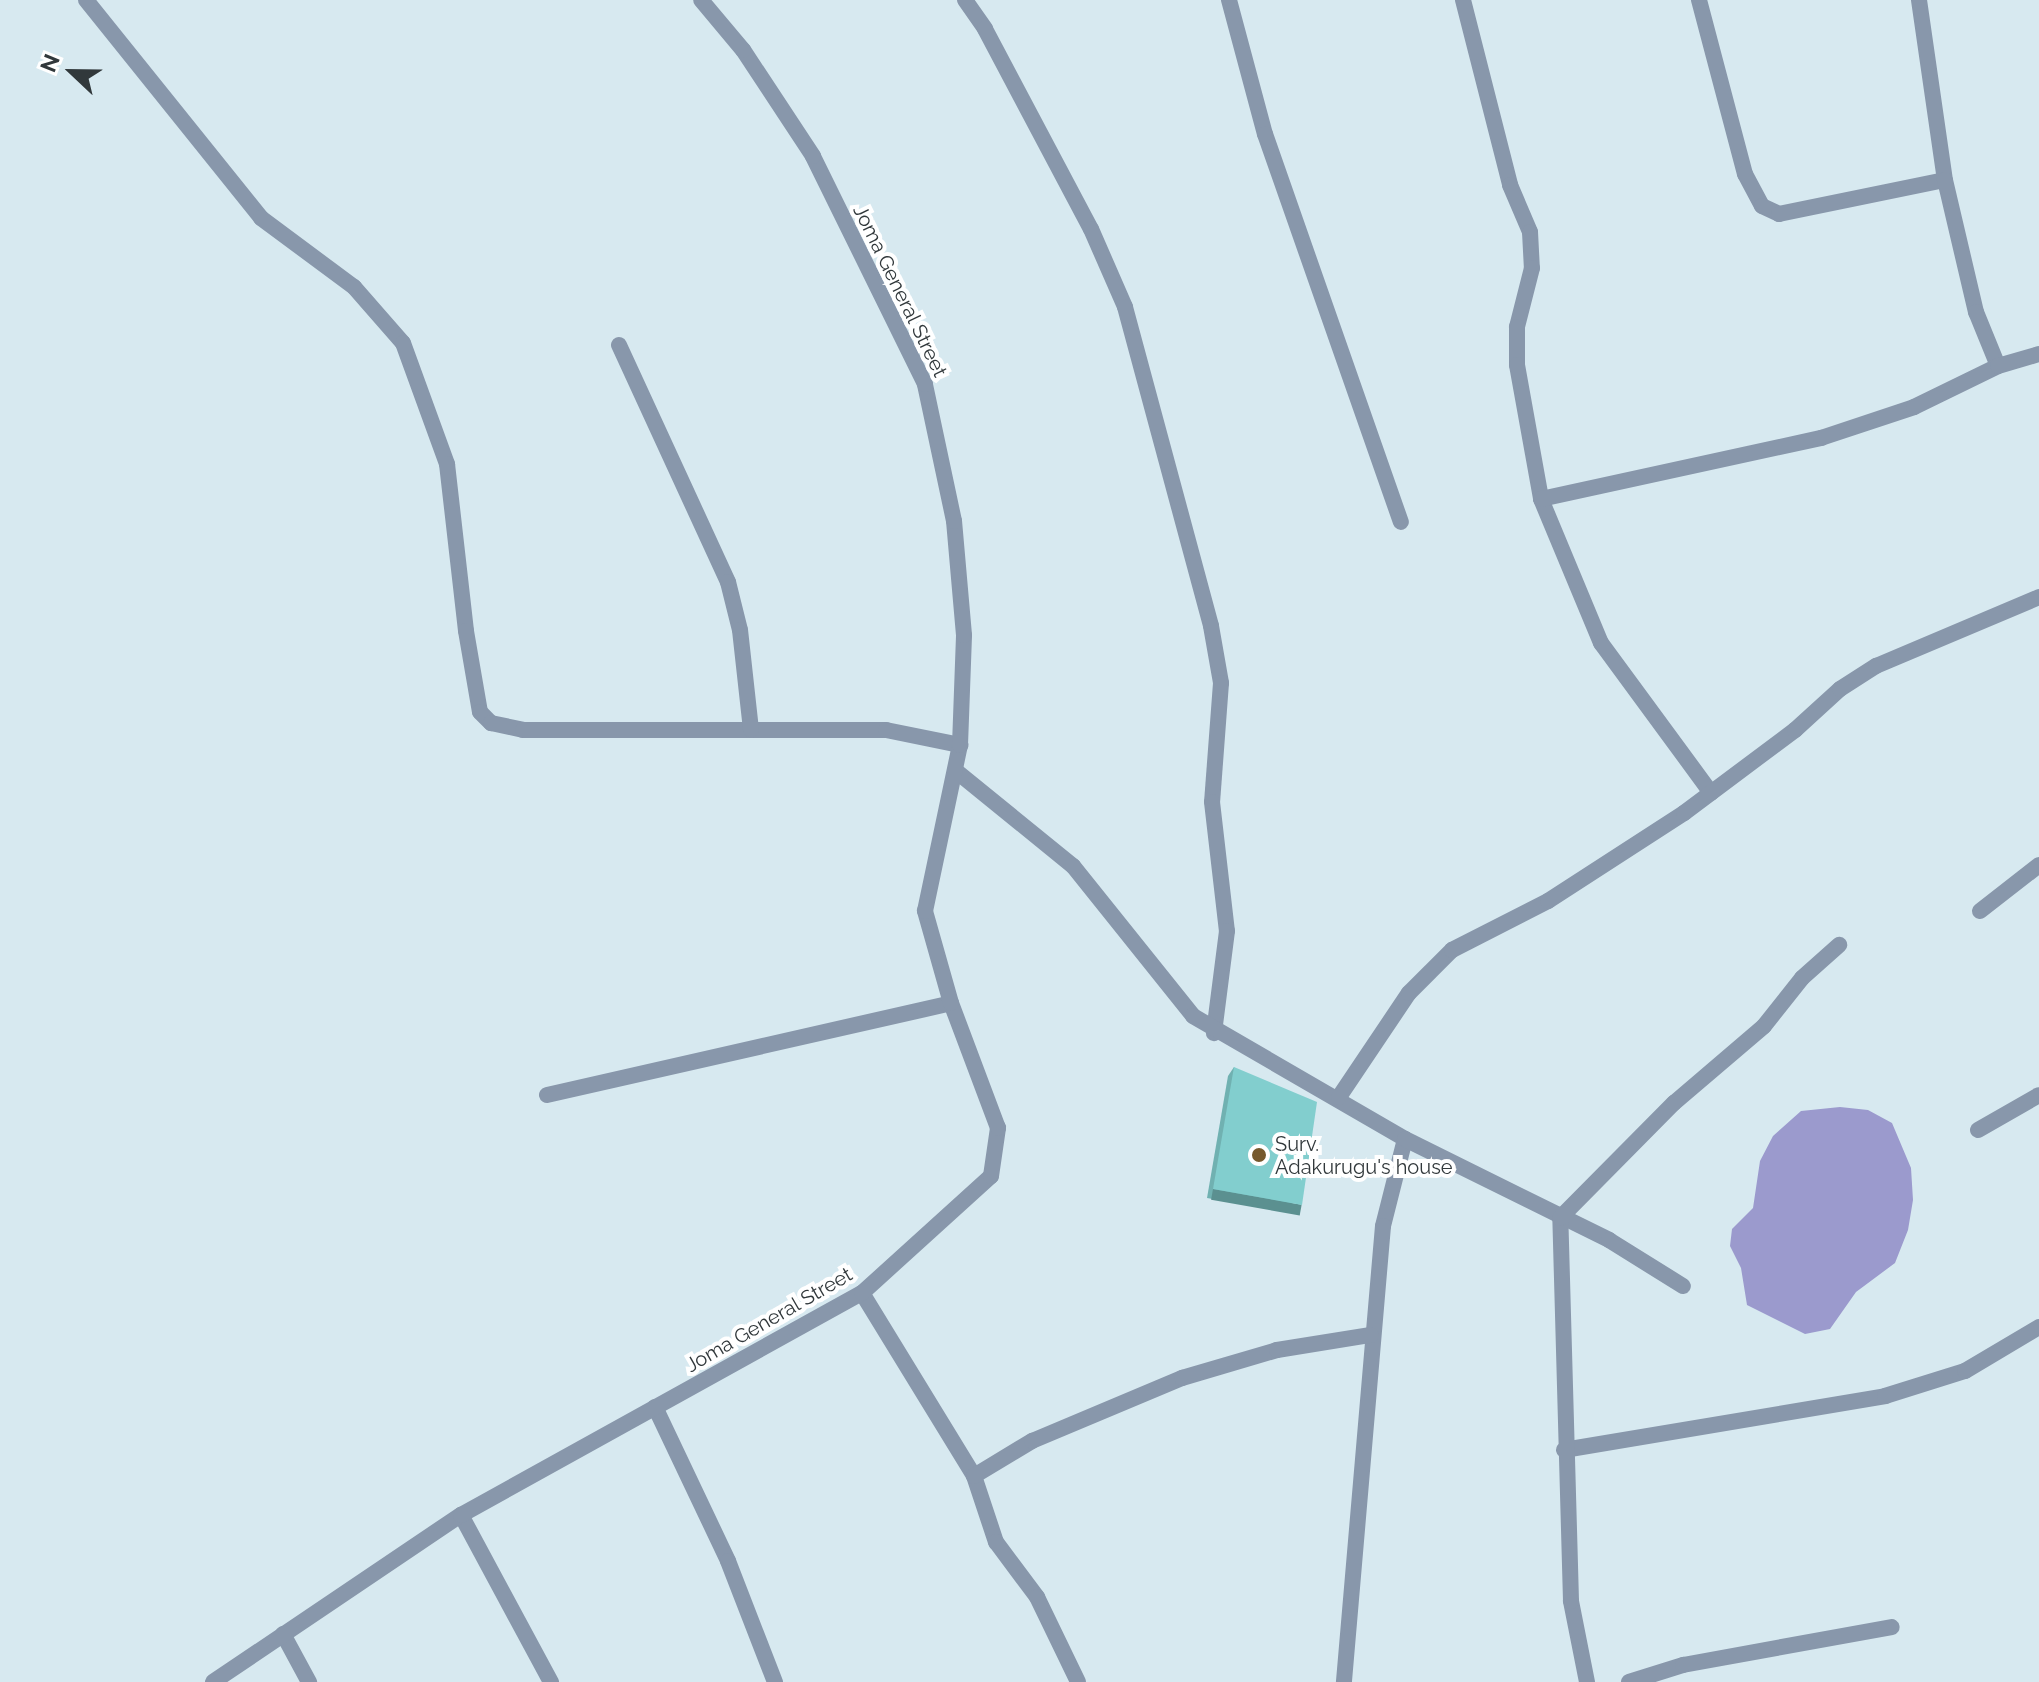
<!DOCTYPE html>
<html>
<head>
<meta charset="utf-8">
<style>
	body { margin:0 }
	#map { position:relative; width:2039px; height:1682px; overflow:hidden; background:#d7e9f0; font-family:Raleway,sans-serif }
	div>[style] { position:absolute }
	[style*='--x'] { left:calc(var(--x)*1px); top:calc(var(--y)*1px); width:calc(var(--w)*1px); rotate:calc(var(--a)*1deg) }
	.water>* { inset:0; background:#9b9acd }
	.minor>* { height:16px; margin:-8px; padding:0 8px; transform-origin:8px; border-radius:8px; background:#8897ab }
	.tertiary>* { height:16px; margin:-8px; padding:0 8px; transform-origin:8px; border-radius:8px; background:#8897ab }
	.wall>* { inset:0; background:#70b1b1 }
	.shaded-wall>* { inset:0; background:#5b9090; transform-origin:0 0 }
	.building>* { inset:0; background:#82cece }
	.dots>* { width:22px; height:22px; translate:-50% -50%; box-sizing:border-box; border:4px solid #fff; border-radius:50% }
	span { translate:-50% -50%; white-space:nowrap; text-align:center; line-height:1.15; -webkit-text-stroke:8px #fff; paint-order:stroke }
	.street-label { font-size:20px; color:#31383b }
	.poi-label { font-size:20px; color:#31383b }
	.left { translate:0 -50%; text-align:left }
	.north { position:absolute; left:32px; top:32px; width:80px; height:80px; -webkit-text-stroke:6px #fff; paint-order:stroke; rotate:292deg; font-size:22px; font-weight:700; line-height:32px; text-align:center; color:#31383b }
	.north::after { content:''; display:block; margin:auto; width:28px; height:36px; background:#31383b; clip-path:polygon(50% 0,100% 100%,50% 72%,0 100%) }
</style>
</head>
<body>
<div id="map">
	<div class="water">
		<i style="clip-path:polygon(1840px 1107px,1868px 1110px,1892px 1123px,1911px 1168px,1913px 1200px,1908px 1230px,1895px 1263px,1856px 1292px,1830px 1329px,1805px 1334px,1747px 1305px,1741px 1268px,1730px 1246px,1732px 1229px,1753px 1208px,1760px 1161px,1773px 1136px,1801px 1111px)"></i>
	</div>
	<div class="minor">
		<i style="--x:86;--y:0;--w:280;--a:51.2"></i>
		<i style="--x:261;--y:218;--w:116;--a:36.6"></i>
		<i style="--x:354;--y:287;--w:74;--a:48.8"></i>
		<i style="--x:403;--y:343;--w:129;--a:70"></i>
		<i style="--x:447;--y:464;--w:168;--a:83.5"></i>
		<i style="--x:466;--y:631;--w:82;--a:80.2"></i>
		<i style="--x:480;--y:712;--w:16;--a:45"></i>
		<i style="--x:491;--y:723;--w:33;--a:12"></i>
		<i style="--x:523;--y:730;--w:363;--a:0"></i>
		<i style="--x:886;--y:730;--w:76;--a:11.5"></i>
		<i style="--x:965;--y:0;--w:35;--a:55"></i>
		<i style="--x:985;--y:29;--w:226;--a:62.1"></i>
		<i style="--x:1091;--y:229;--w:85;--a:66.4"></i>
		<i style="--x:1125;--y:307;--w:330;--a:74.9"></i>
		<i style="--x:1211;--y:626;--w:58;--a:80"></i>
		<i style="--x:1221;--y:683;--w:119;--a:94.3"></i>
		<i style="--x:1212;--y:802;--w:130;--a:83.4"></i>
		<i style="--x:1227;--y:931;--w:103;--a:97.3"></i>
		<i style="--x:1229;--y:0;--w:139;--a:75"></i>
		<i style="--x:1265;--y:134;--w:411;--a:70.7"></i>
		<i style="--x:1463;--y:0;--w:191;--a:75.7"></i>
		<i style="--x:1510;--y:185;--w:51;--a:66.9"></i>
		<i style="--x:1530;--y:232;--w:36;--a:87"></i>
		<i style="--x:1532;--y:268;--w:61;--a:104.3"></i>
		<i style="--x:1517;--y:327;--w:38;--a:90"></i>
		<i style="--x:1517;--y:365;--w:136;--a:79.8"></i>
		<i style="--x:1541;--y:499;--w:156;--a:67.4"></i>
		<i style="--x:1601;--y:643;--w:186;--a:53.7"></i>
		<i style="--x:1699;--y:0;--w:180;--a:75.2"></i>
		<i style="--x:1745;--y:174;--w:36;--a:62"></i>
		<i style="--x:1762;--y:206;--w:19;--a:25"></i>
		<i style="--x:1779;--y:214;--w:169;--a:-11.6"></i>
		<i style="--x:1919;--y:0;--w:182;--a:81.8"></i>
		<i style="--x:1945;--y:180;--w:136;--a:76.8"></i>
		<i style="--x:1976;--y:312;--w:58;--a:67.8"></i>
		<i style="--x:619;--y:345;--w:261;--a:65.3"></i>
		<i style="--x:728;--y:582;--w:49;--a:76"></i>
		<i style="--x:740;--y:630;--w:100;--a:83.7"></i>
		<i style="--x:1541;--y:499;--w:287;--a:-12.3"></i>
		<i style="--x:1821;--y:438;--w:98;--a:-18.4"></i>
		<i style="--x:1914;--y:407;--w:93;--a:-26"></i>
		<i style="--x:1998;--y:366;--w:43;--a:-16.3"></i>
		<i style="--x:956;--y:771;--w:151;--a:39.1"></i>
		<i style="--x:1073;--y:866;--w:192;--a:51.3"></i>
		<i style="--x:1193;--y:1016;--w:245;--a:30.1"></i>
		<i style="--x:1405;--y:1139;--w:90;--a:104.2"></i>
		<i style="--x:1383;--y:1226;--w:458;--a:94.9"></i>
		<i style="--x:1980;--y:911;--w:75;--a:-37.9"></i>
		<i style="--x:547;--y:1095;--w:414;--a:-12.8"></i>
		<i style="--x:1339;--y:1097;--w:125;--a:-56.1"></i>
		<i style="--x:1409;--y:993;--w:61;--a:-45"></i>
		<i style="--x:1452;--y:950;--w:108;--a:-27"></i>
		<i style="--x:1548;--y:901;--w:162;--a:-32.9"></i>
		<i style="--x:1684;--y:813;--w:139;--a:-36.8"></i>
		<i style="--x:1795;--y:730;--w:61;--a:-42.3"></i>
		<i style="--x:1840;--y:689;--w:43;--a:-32.6"></i>
		<i style="--x:1876;--y:666;--w:177;--a:-22.9"></i>
		<i style="--x:1978;--y:1130;--w:70;--a:-29.8"></i>
		<i style="--x:1405;--y:1139;--w:228;--a:26.3"></i>
		<i style="--x:1609;--y:1240;--w:87;--a:31.9"></i>
		<i style="--x:862;--y:1293;--w:215;--a:58.5"></i>
		<i style="--x:974;--y:1476;--w:70;--a:71.6"></i>
		<i style="--x:996;--y:1542;--w:69;--a:53.3"></i>
		<i style="--x:1037;--y:1597;--w:94;--a:64.2"></i>
		<i style="--x:655;--y:1407;--w:170;--a:64.6"></i>
		<i style="--x:728;--y:1561;--w:130;--a:68.8"></i>
		<i style="--x:1564;--y:1450;--w:326;--a:-9.5"></i>
		<i style="--x:1885;--y:1396;--w:84;--a:-17.4"></i>
		<i style="--x:1965;--y:1371;--w:86;--a:-30.7"></i>
		<i style="--x:974;--y:1476;--w:68;--a:-31.1"></i>
		<i style="--x:1032;--y:1441;--w:163;--a:-22.8"></i>
		<i style="--x:1182;--y:1378;--w:99;--a:-16.4"></i>
		<i style="--x:1277;--y:1350;--w:95;--a:-9.1"></i>
		<i style="--x:461;--y:1515;--w:190;--a:61.7"></i>
		<i style="--x:283;--y:1634;--w:55;--a:61.6"></i>
		<i style="--x:1587;--y:1682;--w:83;--a:-101.2"></i>
		<i style="--x:1571;--y:1601;--w:383;--a:-91.6"></i>
		<i style="--x:1560;--y:1218;--w:162;--a:-45.3"></i>
		<i style="--x:1674;--y:1103;--w:118;--a:-40.5"></i>
		<i style="--x:1764;--y:1026;--w:61;--a:-51.6"></i>
		<i style="--x:1802;--y:978;--w:50;--a:-41.7"></i>
		<i style="--x:1629;--y:1682;--w:57;--a:-17.5"></i>
		<i style="--x:1683;--y:1665;--w:212;--a:-10.3"></i>
	</div>
	<div class="tertiary">
		<i style="--x:213;--y:1682;--w:299;--a:-34"></i>
		<i style="--x:461;--y:1515;--w:458;--a:-29"></i>
		<i style="--x:862;--y:1293;--w:174;--a:-42.2"></i>
		<i style="--x:991;--y:1176;--w:49;--a:-81.7"></i>
		<i style="--x:998;--y:1128;--w:134;--a:-110.6"></i>
		<i style="--x:951;--y:1003;--w:96;--a:-105.8"></i>
		<i style="--x:925;--y:911;--w:170;--a:-78.1"></i>
		<i style="--x:960;--y:745;--w:110;--a:-87.9"></i>
		<i style="--x:964;--y:635;--w:114;--a:-95"></i>
		<i style="--x:954;--y:521;--w:140;--a:-102"></i>
		<i style="--x:925;--y:384;--w:254;--a:-116.2"></i>
		<i style="--x:813;--y:156;--w:127;--a:-123.4"></i>
		<i style="--x:743;--y:50;--w:65;--a:-130"></i>
	</div>
	<div class="wall">
		<i style="clip-path:polygon(1234px 1067px,1296px 1214px,1207px 1198px,1228px 1076px)"></i>
	</div>
	<div class="shaded-wall">
		<i style="left:1213px;top:1189px;width:90px;height:11px;rotate:10deg"></i>
	</div>
	<div class="building">
		<i style="clip-path:polygon(1234px 1067px,1317px 1102px,1302px 1205px,1213px 1189px)"></i>
	</div>
	<div class="dots">
		<i style="left:1259px;top:1155px;background:#76592d"></i>
	</div>
	<div class="street-label">
		<span style="left:900px;top:291px;rotate:64deg">Joma General Street</span>
		<span style="left:769px;top:1320px;rotate:-30deg">Joma General Street</span>
	</div>
	<div class="poi-label">
		<span class="left" style="left:1275px;top:1156px">Surv.<br>Adakurugu's house</span>
	</div>
	<div class="north">N</div>
</div>
</body>
</html>
